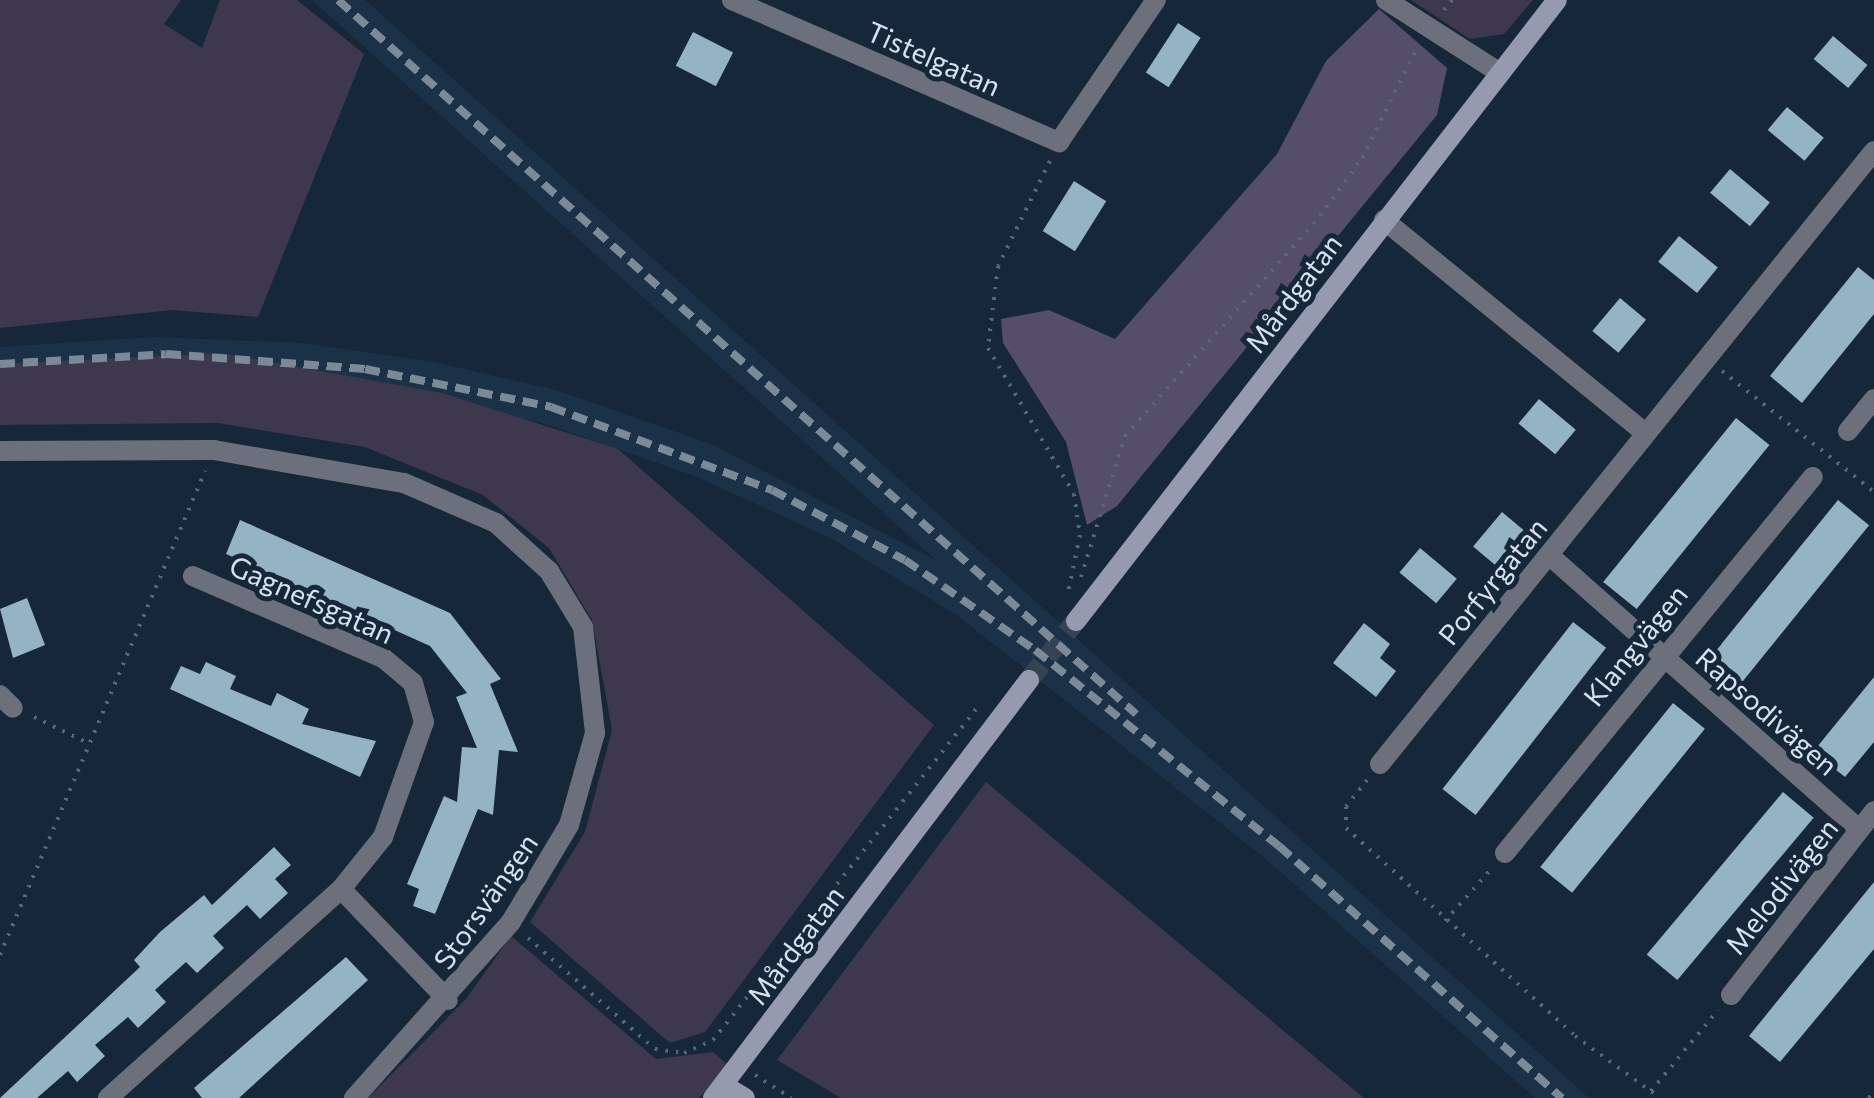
<!DOCTYPE html>
<html>
<head>
<meta charset="utf-8">
<style>
	body { margin:0 }
	#map { position:relative; width:1874px; height:1098px; overflow:hidden; background:#162739; font-family:Commissioner,sans-serif }
	div>[style] { position:absolute }
	[style*='--x'] { left:calc(var(--x)*1px); top:calc(var(--y)*1px); width:calc(var(--w)*1px); rotate:calc(var(--a)*1deg) }
	.built>* { inset:0; background:#1b3148 }
	.green>* { inset:0; background:#3d384d }
	.forest>* { inset:0; background:#544e68 }
	.building>* { inset:0; background:#94b4c3; transform-origin:0 0 }
	.secondary-tunnel>* { height:20px; margin-top:-10px; transform-origin:0; background:repeating-linear-gradient(90deg,#334354 0 20px,transparent 0 30px) }
	.path>* { height:4px; margin-top:-2px; transform-origin:0; background:repeating-linear-gradient(90deg,#596878 0 2.5px,transparent 0 10.5px) }
	.street>* { height:20px; margin:-10px; padding:0 10px; transform-origin:10px; border-radius:10px; background:#6c707c }
	.secondary>* { height:20px; margin:-10px; padding:0 10px; transform-origin:10px; border-radius:10px; background:#959aae }
	.rail>* { height:8px; margin-top:-4px; transform-origin:0; background:repeating-linear-gradient(90deg,#7c8a98 0 15px,transparent 0 23px) }
	span { translate:-50% -50%; white-space:nowrap; text-align:center; line-height:1.15; -webkit-text-stroke:10px #162739; paint-order:stroke }
	.street-label { font-size:28px; color:#d7e2ee }
</style>
</head>
<body>
<div id="map">
	<div class="built">
		<i style="clip-path:polygon(312px 0,365px 0,1589px 1098px,1535px 1098px,1267px 860px,958px 616px,832px 539px,697px 477px,546px 424px,428px 398px,0 383px,0 347px,154px 337px,302px 343px,434px 362px,556px 390px,711px 444px,936px 560px)"></i>
	</div>
	<div class="green">
		<i style="clip-path:polygon(0 0,181px 0,164px 24px,202px 48px,220px 0,297px 0,364px 54px,258px 317px,172px 310px,0 328px)"></i>
		<i style="clip-path:polygon(1411px 0,1533px 0,1504px 34px,1470px 39px)"></i>
		<i style="clip-path:polygon(221px 353px,442px 393px,618px 449px,934px 725px,705px 1032px,670px 1043px,530px 922px,585px 832px,612px 730px,592px 620px,549px 548px,483px 495px,365px 447px,218px 423px,0 425px,0 364px)"></i>
		<i style="clip-path:polygon(986px 782px,1364px 1098px,841px 1098px,777px 1060px)"></i>
		<i style="clip-path:polygon(511px 936px,656px 1059px,713px 1052px,730px 1067px,699px 1098px,368px 1098px,466px 999px)"></i>
	</div>
	<div class="forest">
		<i style="clip-path:polygon(1379px 9px,1447px 68px,1437px 115px,1117px 506px,1087px 525px,1066px 442px,1003px 343px,1001px 319px,1049px 310px,1115px 339px,1277px 154px,1326px 61px)"></i>
	</div>
	<div class="building">
		<i style="left:1178px;top:23px;width:27px;height:59px;rotate:33deg"></i>
		<i style="left:693px;top:32px;width:45px;height:38px;rotate:27deg"></i>
		<i style="left:1833px;top:36px;width:45px;height:30px;rotate:40deg"></i>
		<i style="left:1787px;top:107px;width:48px;height:30px;rotate:40deg"></i>
		<i style="left:1730px;top:169px;width:52px;height:31px;rotate:40deg"></i>
		<i style="left:1074px;top:181px;width:38px;height:59px;rotate:32deg"></i>
		<i style="left:1679px;top:236px;width:50px;height:33px;rotate:39deg"></i>
		<i style="clip-path:polygon(1858px 267px,1874px 280px,1874px 314px,1802px 403px,1770px 376px)"></i>
		<i style="left:1620px;top:298px;width:34px;height:43px;rotate:40deg"></i>
		<i style="left:1539px;top:399px;width:48px;height:32px;rotate:40deg"></i>
		<i style="left:1736px;top:418px;width:43px;height:211px;rotate:39deg"></i>
		<i style="left:1838px;top:500px;width:40px;height:211px;rotate:39deg"></i>
		<i style="left:1502px;top:512px;width:30px;height:45px;rotate:40deg"></i>
		<i style="clip-path:polygon(240px 520px,450px 613px,501px 679px,490px 684px,518px 752px,499px 750px,493px 815px,478px 809px,435px 914px,413px 906px,419px 889px,407px 884px,444px 796px,457px 802px,462px 747px,477px 748px,456px 697px,467px 693px,430px 646px,226px 554px)"></i>
		<i style="left:1420px;top:548px;width:48px;height:32px;rotate:40deg"></i>
		<i style="clip-path:polygon(27px 598px,45px 645px,13px 658px,0 609px)"></i>
		<i style="left:1573px;top:622px;width:42px;height:212px;rotate:38deg"></i>
		<i style="clip-path:polygon(1364px 623px,1390px 644px,1380px 658px,1396px 671px,1376px 697px,1333px 663px)"></i>
		<i style="clip-path:polygon(206px 662px,236px 676px,230px 689px,271px 706px,277px 693px,309px 709px,302px 724px,376px 741px,360px 777px,170px 689px,181px 666px,200px 674px)"></i>
		<i style="clip-path:polygon(1874px 677px,1874px 742px,1845px 777px,1813px 752px)"></i>
		<i style="left:1673px;top:703px;width:41px;height:211px;rotate:39deg"></i>
		<i style="left:1783px;top:792px;width:40px;height:212px;rotate:40deg"></i>
		<i style="clip-path:polygon(274px 847px,291px 865px,275px 879px,288px 893px,260px 919px,247px 905px,213px 936px,224px 948px,197px 973px,186px 962px,155px 990px,166px 1002px,138px 1028px,128px 1017px,95px 1045px,105px 1056px,77px 1082px,68px 1071px,37px 1098px,0 1098px,140px 967px,134px 960px,160px 932px,204px 895px,212px 905px)"></i>
		<i style="clip-path:polygon(1874px 882px,1874px 949px,1780px 1062px,1749px 1036px)"></i>
		<i style="clip-path:polygon(346px 957px,368px 980px,239px 1098px,202px 1098px,194px 1088px)"></i>
	</div>
	<div class="secondary-tunnel">
		<i style="--x:1029;--y:680;--w:75;--a:-51.5"></i>
	</div>
	<div class="path">
		<i style="--x:1444;--y:10;--w:13;--a:-51"></i>
		<i style="--x:1050;--y:161;--w:117;--a:116.3"></i>
		<i style="--x:998;--y:266;--w:83;--a:97"></i>
		<i style="--x:988;--y:348;--w:169;--a:59.5"></i>
		<i style="--x:1074;--y:494;--w:41;--a:81.7"></i>
		<i style="--x:1080;--y:535;--w:59;--a:101.7"></i>
		<i style="--x:1722;--y:371;--w:194;--a:38.5"></i>
		<i style="--x:1081;--y:577;--w:148;--a:-72.7"></i>
		<i style="--x:1125;--y:436;--w:294;--a:-48.4"></i>
		<i style="--x:1320;--y:216;--w:72;--a:-54.1"></i>
		<i style="--x:1362;--y:158;--w:125;--a:-63.4"></i>
		<i style="--x:34;--y:717;--w:60;--a:25.7"></i>
		<i style="--x:1367;--y:780;--w:34;--a:128"></i>
		<i style="--x:1346;--y:807;--w:21;--a:90"></i>
		<i style="--x:1346;--y:828;--w:309;--a:42.2"></i>
		<i style="--x:1575;--y:1036;--w:105;--a:36.1"></i>
		<i style="--x:1445;--y:921;--w:71;--a:-48.4"></i>
		<i style="--x:528;--y:938;--w:169;--a:41.2"></i>
		<i style="--x:655;--y:1049;--w:29;--a:8"></i>
		<i style="--x:684;--y:1053;--w:32;--a:-24"></i>
		<i style="--x:713;--y:1040;--w:426;--a:-51.5"></i>
		<i style="--x:0;--y:955;--w:526;--a:-67.04"></i>
		<i style="--x:755;--y:1075;--w:43;--a:32.6"></i>
		<i style="--x:1651;--y:1091;--w:105;--a:-50.4"></i>
		<i style="--x:1869;--y:1098;--w:10;--a:-61"></i>
	</div>
	<div class="street">
		<i style="--x:732;--y:0;--w:357;--a:23.5"></i>
		<i style="--x:1059;--y:142;--w:172;--a:-55.7"></i>
		<i style="--x:1386;--y:0;--w:135;--a:32.6"></i>
		<i style="--x:1384;--y:220;--w:335;--a:39.2"></i>
		<i style="--x:1848;--y:431;--w:41;--a:-50.9"></i>
		<i style="--x:0;--y:451;--w:214;--a:-0.3"></i>
		<i style="--x:214;--y:450;--w:193;--a:9.9"></i>
		<i style="--x:404;--y:483;--w:100;--a:23.5"></i>
		<i style="--x:496;--y:523;--w:72;--a:42.2"></i>
		<i style="--x:549;--y:571;--w:66;--a:58.7"></i>
		<i style="--x:583;--y:627;--w:107;--a:83.5"></i>
		<i style="--x:595;--y:733;--w:96;--a:105.8"></i>
		<i style="--x:569;--y:825;--w:113;--a:120.9"></i>
		<i style="--x:511;--y:922;--w:236;--a:131.7"></i>
		<i style="--x:1549;--y:555;--w:414;--a:41.5"></i>
		<i style="--x:0;--y:695;--w:18;--a:45"></i>
		<i style="--x:1380;--y:764;--w:787;--a:-51.14"></i>
		<i style="--x:1505;--y:853;--w:486;--a:-50.7"></i>
		<i style="--x:341;--y:889;--w:154;--a:46.1"></i>
		<i style="--x:1731;--y:995;--w:233;--a:-52.1"></i>
		<i style="--x:108;--y:1098;--w:313;--a:-41.9"></i>
		<i style="--x:341;--y:889;--w:67;--a:-51.1"></i>
		<i style="--x:383;--y:837;--w:122;--a:-70.4"></i>
		<i style="--x:424;--y:722;--w:41;--a:-105.8"></i>
		<i style="--x:413;--y:683;--w:39;--a:-140"></i>
		<i style="--x:383;--y:658;--w:207;--a:-156.7"></i>
	</div>
	<div class="secondary">
		<i style="--x:1076;--y:621;--w:785;--a:-52.24"></i>
		<i style="--x:725;--y:1086;--w:23;--a:31"></i>
		<i style="--x:713;--y:1098;--w:524;--a:-52.91"></i>
	</div>
	<div class="rail">
		<i style="--x:338;--y:0;--w:1071;--a:41.82"></i>
		<i style="--x:0;--y:364;--w:166;--a:-3.4"></i>
		<i style="--x:166;--y:354;--w:200;--a:4.3"></i>
		<i style="--x:365;--y:369;--w:190;--a:11.5"></i>
		<i style="--x:551;--y:407;--w:236;--a:20.6"></i>
		<i style="--x:772;--y:490;--w:150;--a:27.8"></i>
		<i style="--x:905;--y:560;--w:158;--a:34.7"></i>
		<i style="--x:1035;--y:650;--w:313;--a:38.8"></i>
		<i style="--x:1279;--y:846;--w:379;--a:41.7"></i>
	</div>
	<div class="street-label">
		<span style="left:934px;top:58px;rotate:24deg">Tistelgatan</span>
		<span style="left:1293px;top:293px;rotate:-53deg">Mårdgatan</span>
		<span style="left:1492px;top:581px;rotate:-51deg">Porfyrgatan</span>
		<span style="left:312px;top:599px;rotate:24deg">Gagnefsgatan</span>
		<span style="left:1635px;top:645px;rotate:-51deg">Klangvägen</span>
		<span style="left:1767px;top:711px;rotate:41deg">Rapsodivägen</span>
		<span style="left:1781px;top:886px;rotate:-52deg">Melodivägen</span>
		<span style="left:485px;top:901px;rotate:-55deg">Storsvängen</span>
		<span style="left:795px;top:945px;rotate:-53deg">Mårdgatan</span>
	</div>
</div>
</body>
</html>
